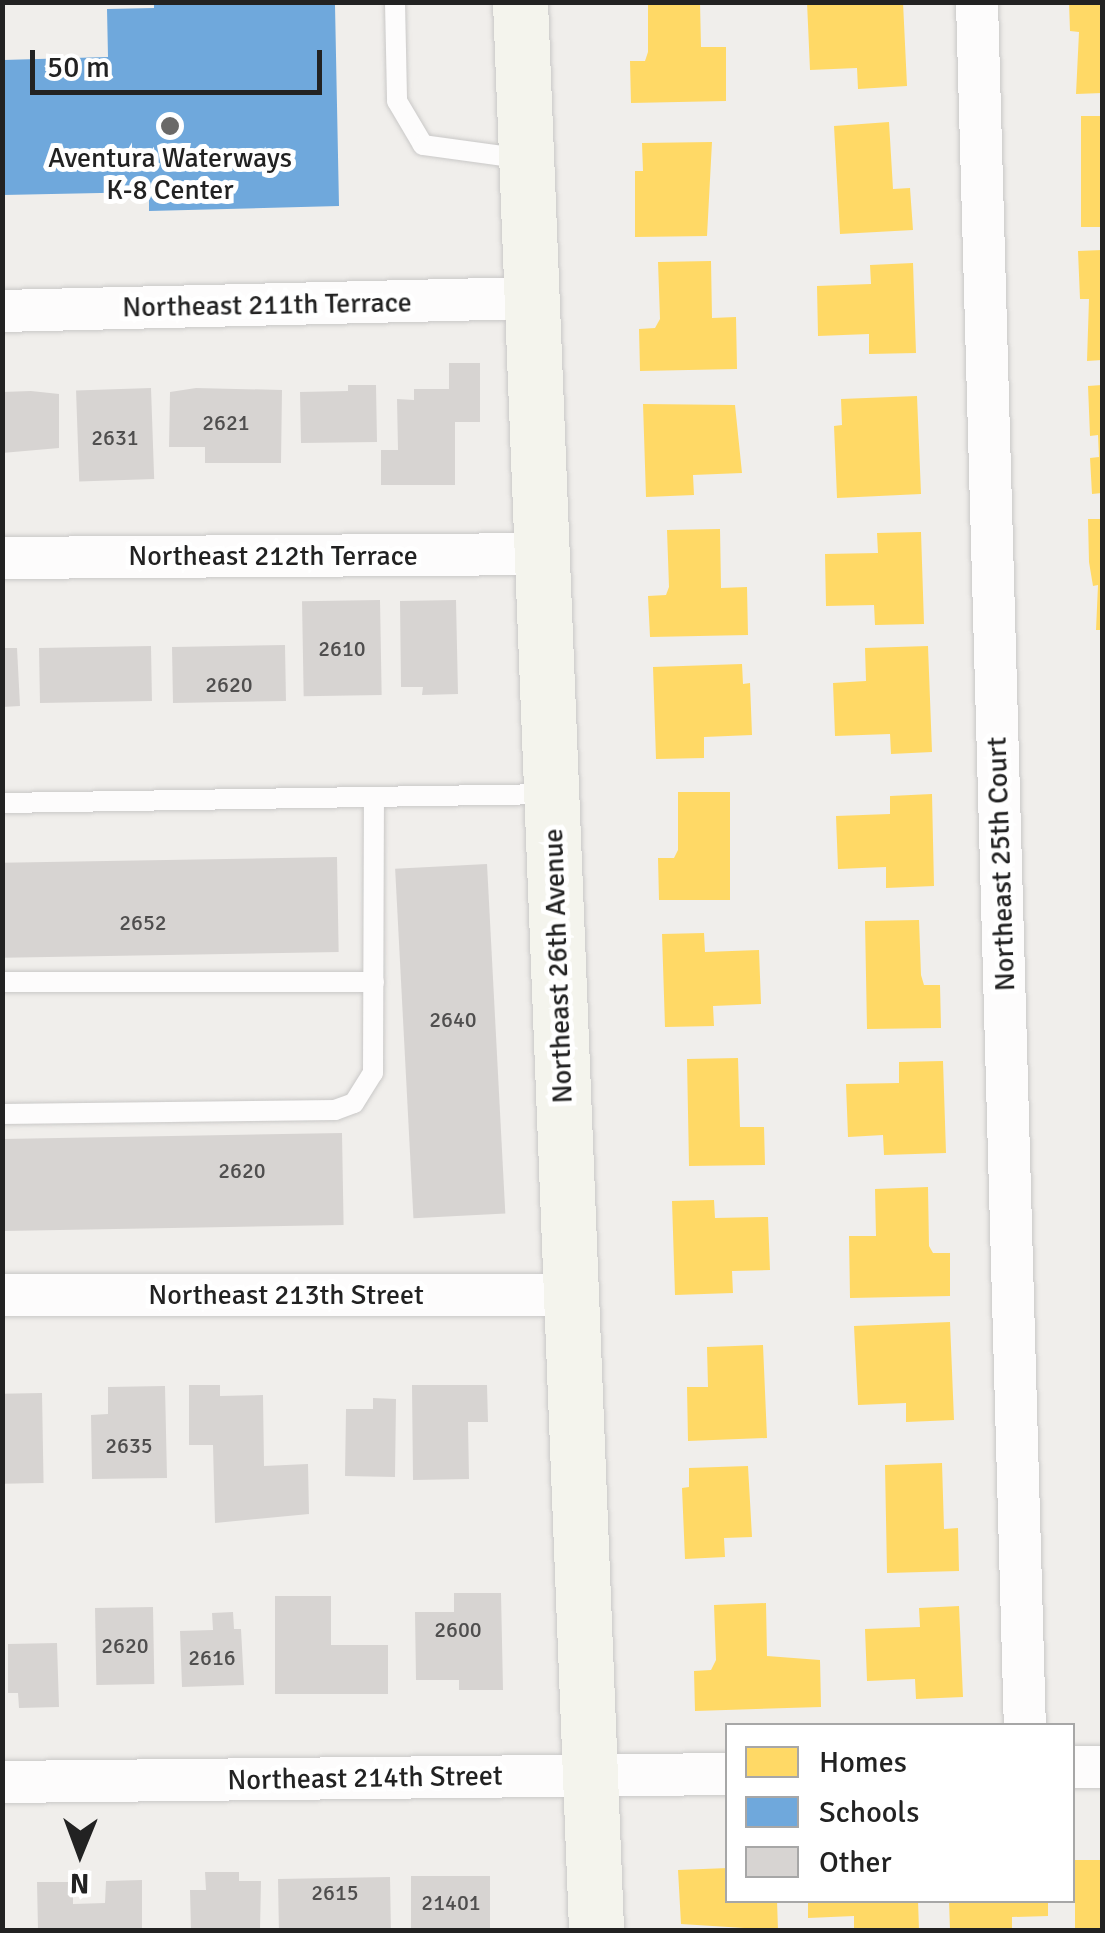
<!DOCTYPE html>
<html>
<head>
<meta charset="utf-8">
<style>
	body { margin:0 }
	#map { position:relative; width:1105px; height:1933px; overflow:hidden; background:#f0eeeb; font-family:Signika,sans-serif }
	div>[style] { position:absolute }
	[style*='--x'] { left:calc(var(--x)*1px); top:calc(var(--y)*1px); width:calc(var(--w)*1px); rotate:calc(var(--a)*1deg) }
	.homes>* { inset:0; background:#ffd966; transform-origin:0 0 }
	.schools>* { inset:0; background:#6fa8dc }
	.building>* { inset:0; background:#d7d4d2; transform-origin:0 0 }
	.roads { filter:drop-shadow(0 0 2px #c9c8c7) drop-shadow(0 0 2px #c9c8c7) }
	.lane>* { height:20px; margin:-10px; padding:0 10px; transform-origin:10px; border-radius:10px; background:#fdfcfc }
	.street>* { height:42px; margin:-21px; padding:0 21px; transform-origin:21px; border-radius:21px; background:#fdfcfc }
	.secondary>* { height:55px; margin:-27.5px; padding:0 27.5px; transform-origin:27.5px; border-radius:27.5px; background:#f4f4ed }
	.dots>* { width:28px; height:28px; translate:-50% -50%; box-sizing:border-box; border:5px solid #fff; border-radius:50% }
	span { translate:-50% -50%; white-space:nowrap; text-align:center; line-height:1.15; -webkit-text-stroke:10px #fff; paint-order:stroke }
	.number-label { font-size:22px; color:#4f4e4e }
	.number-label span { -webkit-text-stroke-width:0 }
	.poi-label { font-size:28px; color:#222 }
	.street-label { font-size:28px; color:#222 }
	.frame { position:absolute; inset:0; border:5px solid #222; pointer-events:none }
	.legend { position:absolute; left:725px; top:1723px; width:350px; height:180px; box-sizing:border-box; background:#fff; border:2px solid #a7a7a7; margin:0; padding:12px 18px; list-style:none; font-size:30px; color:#222 }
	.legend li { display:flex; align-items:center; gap:20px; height:50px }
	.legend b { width:50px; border:2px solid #a7a7a7 }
	.north { position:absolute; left:30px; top:1803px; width:100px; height:100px; -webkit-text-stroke:8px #fff; paint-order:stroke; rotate:181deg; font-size:28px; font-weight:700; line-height:40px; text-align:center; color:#222 }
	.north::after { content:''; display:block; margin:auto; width:35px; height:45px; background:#222; clip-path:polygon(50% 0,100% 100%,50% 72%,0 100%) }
	.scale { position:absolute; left:30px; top:50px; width:292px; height:45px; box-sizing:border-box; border:5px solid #222; border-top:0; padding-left:12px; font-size:30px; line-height:35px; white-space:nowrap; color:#222; -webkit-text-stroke:8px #fff; paint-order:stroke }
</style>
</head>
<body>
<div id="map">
	<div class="homes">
		<i style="clip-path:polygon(648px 2px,700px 2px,701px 47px,726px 47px,726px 101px,631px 103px,630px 61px,645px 61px,648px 52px)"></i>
		<i style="clip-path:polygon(807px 2px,903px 2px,907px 86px,858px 89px,857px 68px,810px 70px)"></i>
		<i style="clip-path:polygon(1069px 2px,1102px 2px,1102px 93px,1076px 94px,1079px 32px,1070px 31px)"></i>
		<i style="left:1081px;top:116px;width:21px;height:111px"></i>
		<i style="clip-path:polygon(889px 122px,893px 189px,910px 188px,913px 230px,840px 234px,834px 126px)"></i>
		<i style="clip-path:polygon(712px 142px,707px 236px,635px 237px,635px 171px,643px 171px,642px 143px)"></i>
		<i style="clip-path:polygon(1102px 250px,1102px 360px,1087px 361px,1089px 299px,1080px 299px,1078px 251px)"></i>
		<i style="clip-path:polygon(711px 261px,712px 318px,736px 317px,737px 369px,640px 371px,639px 329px,655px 328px,660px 319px,658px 262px)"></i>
		<i style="clip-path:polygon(913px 263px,916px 353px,869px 354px,869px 334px,818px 336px,817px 286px,871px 284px,870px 265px)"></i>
		<i style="clip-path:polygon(1102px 385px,1102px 493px,1092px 494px,1090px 458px,1099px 457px,1098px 435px,1090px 436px,1088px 386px)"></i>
		<i style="clip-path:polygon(917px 396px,921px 494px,837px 498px,834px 426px,842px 425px,841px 399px)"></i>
		<i style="clip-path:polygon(643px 404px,735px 405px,742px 473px,693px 475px,694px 495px,646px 497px)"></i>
		<i style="clip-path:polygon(1088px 519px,1102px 519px,1102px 630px,1096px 630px,1098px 585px,1093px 586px,1089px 562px)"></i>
		<i style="clip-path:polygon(720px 529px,721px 588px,747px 587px,748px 635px,650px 637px,648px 596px,666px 595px,669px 587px,667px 530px)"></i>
		<i style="clip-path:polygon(921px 532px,924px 624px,875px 625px,874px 605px,826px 606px,825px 554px,878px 553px,877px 533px)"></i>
		<i style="clip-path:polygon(928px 646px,932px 752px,891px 754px,890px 734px,835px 736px,833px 683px,866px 681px,865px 648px)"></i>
		<i style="clip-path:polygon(742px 664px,743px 684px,750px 683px,752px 735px,704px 737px,704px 758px,656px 759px,653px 667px)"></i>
		<i style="clip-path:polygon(678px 792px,730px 792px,730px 900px,659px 900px,658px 858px,674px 858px,678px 850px)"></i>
		<i style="clip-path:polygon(932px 794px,934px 886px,886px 888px,886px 867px,838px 869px,836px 816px,890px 814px,890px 796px)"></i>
		<i style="clip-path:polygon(919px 920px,921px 975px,924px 985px,940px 985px,941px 1028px,867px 1029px,865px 921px)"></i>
		<i style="clip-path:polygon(704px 933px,705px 952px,759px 950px,761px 1004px,713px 1006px,714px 1026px,665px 1027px,662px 934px)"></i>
		<i style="clip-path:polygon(738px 1058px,740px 1127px,764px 1127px,765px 1165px,689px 1166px,687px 1059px)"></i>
		<i style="clip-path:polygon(943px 1061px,946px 1153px,884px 1155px,883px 1135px,848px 1137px,846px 1084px,899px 1083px,899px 1062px)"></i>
		<i style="clip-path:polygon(928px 1187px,929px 1246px,933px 1253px,950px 1253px,950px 1296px,850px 1298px,849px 1236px,876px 1236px,875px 1189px)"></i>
		<i style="clip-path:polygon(714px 1200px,715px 1218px,768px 1217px,770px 1270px,732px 1271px,733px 1293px,675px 1295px,672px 1201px)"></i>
		<i style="clip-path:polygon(950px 1322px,954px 1420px,906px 1422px,906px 1403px,858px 1405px,854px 1326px)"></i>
		<i style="clip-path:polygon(763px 1345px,767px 1438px,688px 1441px,687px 1387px,708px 1387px,707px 1347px)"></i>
		<i style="clip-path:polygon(942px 1463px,944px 1529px,958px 1528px,959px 1571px,887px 1573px,885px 1465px)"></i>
		<i style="clip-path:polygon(748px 1466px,752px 1537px,724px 1538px,725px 1557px,685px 1559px,682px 1488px,689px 1487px,689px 1468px)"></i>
		<i style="clip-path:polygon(766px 1603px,767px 1656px,820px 1660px,821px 1707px,695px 1711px,694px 1671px,711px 1670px,716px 1660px,714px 1605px)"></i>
		<i style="clip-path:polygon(959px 1606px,963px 1697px,916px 1699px,915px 1679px,867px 1681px,865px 1629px,920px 1627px,919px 1608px)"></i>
		<i style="left:1075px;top:1860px;width:27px;height:69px"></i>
		<i style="clip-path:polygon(728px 1868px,728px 1900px,777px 1900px,778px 1930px,681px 1924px,678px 1870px)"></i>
		<i style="clip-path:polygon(808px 1900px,918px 1900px,919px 1930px,854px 1930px,854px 1916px,808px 1918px)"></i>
		<i style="clip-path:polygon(949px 1900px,1048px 1900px,1048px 1916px,1012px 1917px,1012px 1930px,950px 1930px)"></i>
	</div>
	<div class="schools">
		<i style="clip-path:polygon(154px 2px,335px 5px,339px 206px,149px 211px,149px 192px,3px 195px,3px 60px,108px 57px,107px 9px,154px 8px)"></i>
	</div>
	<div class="building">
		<i style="clip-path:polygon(449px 363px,480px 363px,480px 422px,455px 422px,455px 485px,381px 485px,381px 450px,398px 450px,397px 399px,414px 400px,414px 389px,449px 389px)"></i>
		<i style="clip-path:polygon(348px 385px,376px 385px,377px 442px,301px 443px,300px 392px,348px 391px)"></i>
		<i style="left:151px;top:388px;width:91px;height:75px;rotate:88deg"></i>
		<i style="clip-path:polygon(196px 388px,282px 390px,281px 463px,205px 463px,205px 447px,169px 447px,170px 392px)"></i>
		<i style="clip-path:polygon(31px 391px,59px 394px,59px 448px,2px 453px,2px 392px)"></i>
		<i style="left:380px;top:600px;width:95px;height:78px;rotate:89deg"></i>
		<i style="clip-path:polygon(456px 600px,458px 694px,422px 695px,423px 687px,401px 687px,400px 601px)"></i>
		<i style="left:285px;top:645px;width:56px;height:113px;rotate:89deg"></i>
		<i style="left:151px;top:646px;width:55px;height:112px;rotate:89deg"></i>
		<i style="clip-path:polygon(2px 648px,17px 648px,20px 706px,2px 707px)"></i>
		<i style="left:337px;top:857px;width:95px;height:335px;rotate:89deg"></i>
		<i style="left:487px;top:864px;width:350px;height:92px;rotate:87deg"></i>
		<i style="left:342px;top:1133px;width:92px;height:340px;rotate:89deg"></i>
		<i style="clip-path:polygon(189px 1385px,220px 1385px,220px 1396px,263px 1395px,264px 1466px,308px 1464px,309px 1514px,215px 1523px,213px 1445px,189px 1445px)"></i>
		<i style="clip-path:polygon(412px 1385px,487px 1385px,488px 1422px,468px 1422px,469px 1479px,413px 1480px)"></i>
		<i style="clip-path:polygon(165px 1386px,167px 1478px,92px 1479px,91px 1415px,108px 1414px,108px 1387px)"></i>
		<i style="left:42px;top:1393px;width:90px;height:40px;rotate:89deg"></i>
		<i style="clip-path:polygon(373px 1398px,396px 1399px,395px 1477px,345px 1476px,346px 1409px,373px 1409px)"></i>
		<i style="clip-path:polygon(454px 1593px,501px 1593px,503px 1690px,459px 1690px,459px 1680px,416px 1680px,415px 1612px,454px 1612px)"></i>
		<i style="clip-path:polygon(275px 1596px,331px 1596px,331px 1645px,388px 1645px,388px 1694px,275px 1694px)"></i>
		<i style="left:153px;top:1607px;width:77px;height:58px;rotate:89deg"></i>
		<i style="clip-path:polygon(233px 1612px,234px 1629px,241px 1629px,244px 1685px,182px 1687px,180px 1631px,213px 1630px,212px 1613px)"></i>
		<i style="clip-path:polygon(57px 1643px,59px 1707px,19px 1708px,18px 1693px,8px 1693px,8px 1644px)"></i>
		<i style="clip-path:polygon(205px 1872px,239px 1872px,239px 1881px,261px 1881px,260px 1930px,191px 1930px,190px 1890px,206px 1890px)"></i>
		<i style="left:411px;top:1876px;width:79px;height:54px"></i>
		<i style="left:390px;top:1877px;width:53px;height:112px;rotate:89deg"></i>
		<i style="clip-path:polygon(142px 1880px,142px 1930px,38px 1930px,37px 1882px,73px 1882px,73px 1904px,105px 1903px,106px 1881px)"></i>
	</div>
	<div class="roads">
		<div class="lane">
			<i style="--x:395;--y:2;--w:99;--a:88.8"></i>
			<i style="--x:397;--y:101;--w:51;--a:59.4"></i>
			<i style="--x:423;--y:145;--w:103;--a:7.8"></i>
			<i style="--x:2;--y:803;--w:548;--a:-0.94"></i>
			<i style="--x:2;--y:982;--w:372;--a:0"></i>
			<i style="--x:2;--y:1114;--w:333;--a:-0.7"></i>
			<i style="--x:335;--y:1110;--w:20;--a:-20"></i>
			<i style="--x:354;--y:1103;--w:36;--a:-58"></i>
			<i style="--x:373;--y:1073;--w:276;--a:-89.8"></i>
		</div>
		<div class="street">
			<i style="--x:977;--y:2;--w:1725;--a:88.41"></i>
			<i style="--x:2;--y:311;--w:529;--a:-1.41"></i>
			<i style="--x:2;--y:558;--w:542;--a:-0.42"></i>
			<i style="--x:2;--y:1295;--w:568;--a:0"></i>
			<i style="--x:1072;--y:1767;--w:30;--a:0"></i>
			<i style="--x:2;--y:1782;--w:726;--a:-0.63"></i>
		</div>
		<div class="secondary">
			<i style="--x:520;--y:2;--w:1929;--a:87.74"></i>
		</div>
	</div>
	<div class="dots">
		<i style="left:170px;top:126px;background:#6a6968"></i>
	</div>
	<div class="number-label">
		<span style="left:226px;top:423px">2621</span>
		<span style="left:115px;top:438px">2631</span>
		<span style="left:342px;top:649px">2610</span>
		<span style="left:229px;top:685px">2620</span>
		<span style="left:143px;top:923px">2652</span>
		<span style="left:453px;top:1020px">2640</span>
		<span style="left:242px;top:1171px">2620</span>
		<span style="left:129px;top:1446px">2635</span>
		<span style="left:458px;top:1630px">2600</span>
		<span style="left:125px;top:1646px">2620</span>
		<span style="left:212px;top:1658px">2616</span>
		<span style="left:335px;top:1893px">2615</span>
		<span style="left:451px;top:1903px">21401</span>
	</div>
	<div class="poi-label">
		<span style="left:170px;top:174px">Aventura Waterways<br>K-8 Center</span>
	</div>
	<div class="street-label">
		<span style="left:267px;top:305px;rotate:-1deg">Northeast 211th Terrace</span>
		<span style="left:273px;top:556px">Northeast 212th Terrace</span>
		<span style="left:1001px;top:864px;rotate:-92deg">Northeast 25th Court</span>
		<span style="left:558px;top:966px;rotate:-92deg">Northeast 26th Avenue</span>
		<span style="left:286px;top:1295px">Northeast 213th Street</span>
		<span style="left:365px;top:1778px;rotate:-1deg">Northeast 214th Street</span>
	</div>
	<div class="frame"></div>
	<ul class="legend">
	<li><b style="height:28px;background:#ffd966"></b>Homes</li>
	<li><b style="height:28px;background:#6fa8dc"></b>Schools</li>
	<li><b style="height:28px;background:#d7d4d2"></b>Other</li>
	</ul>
	<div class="north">N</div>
	<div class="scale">50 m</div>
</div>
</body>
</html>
